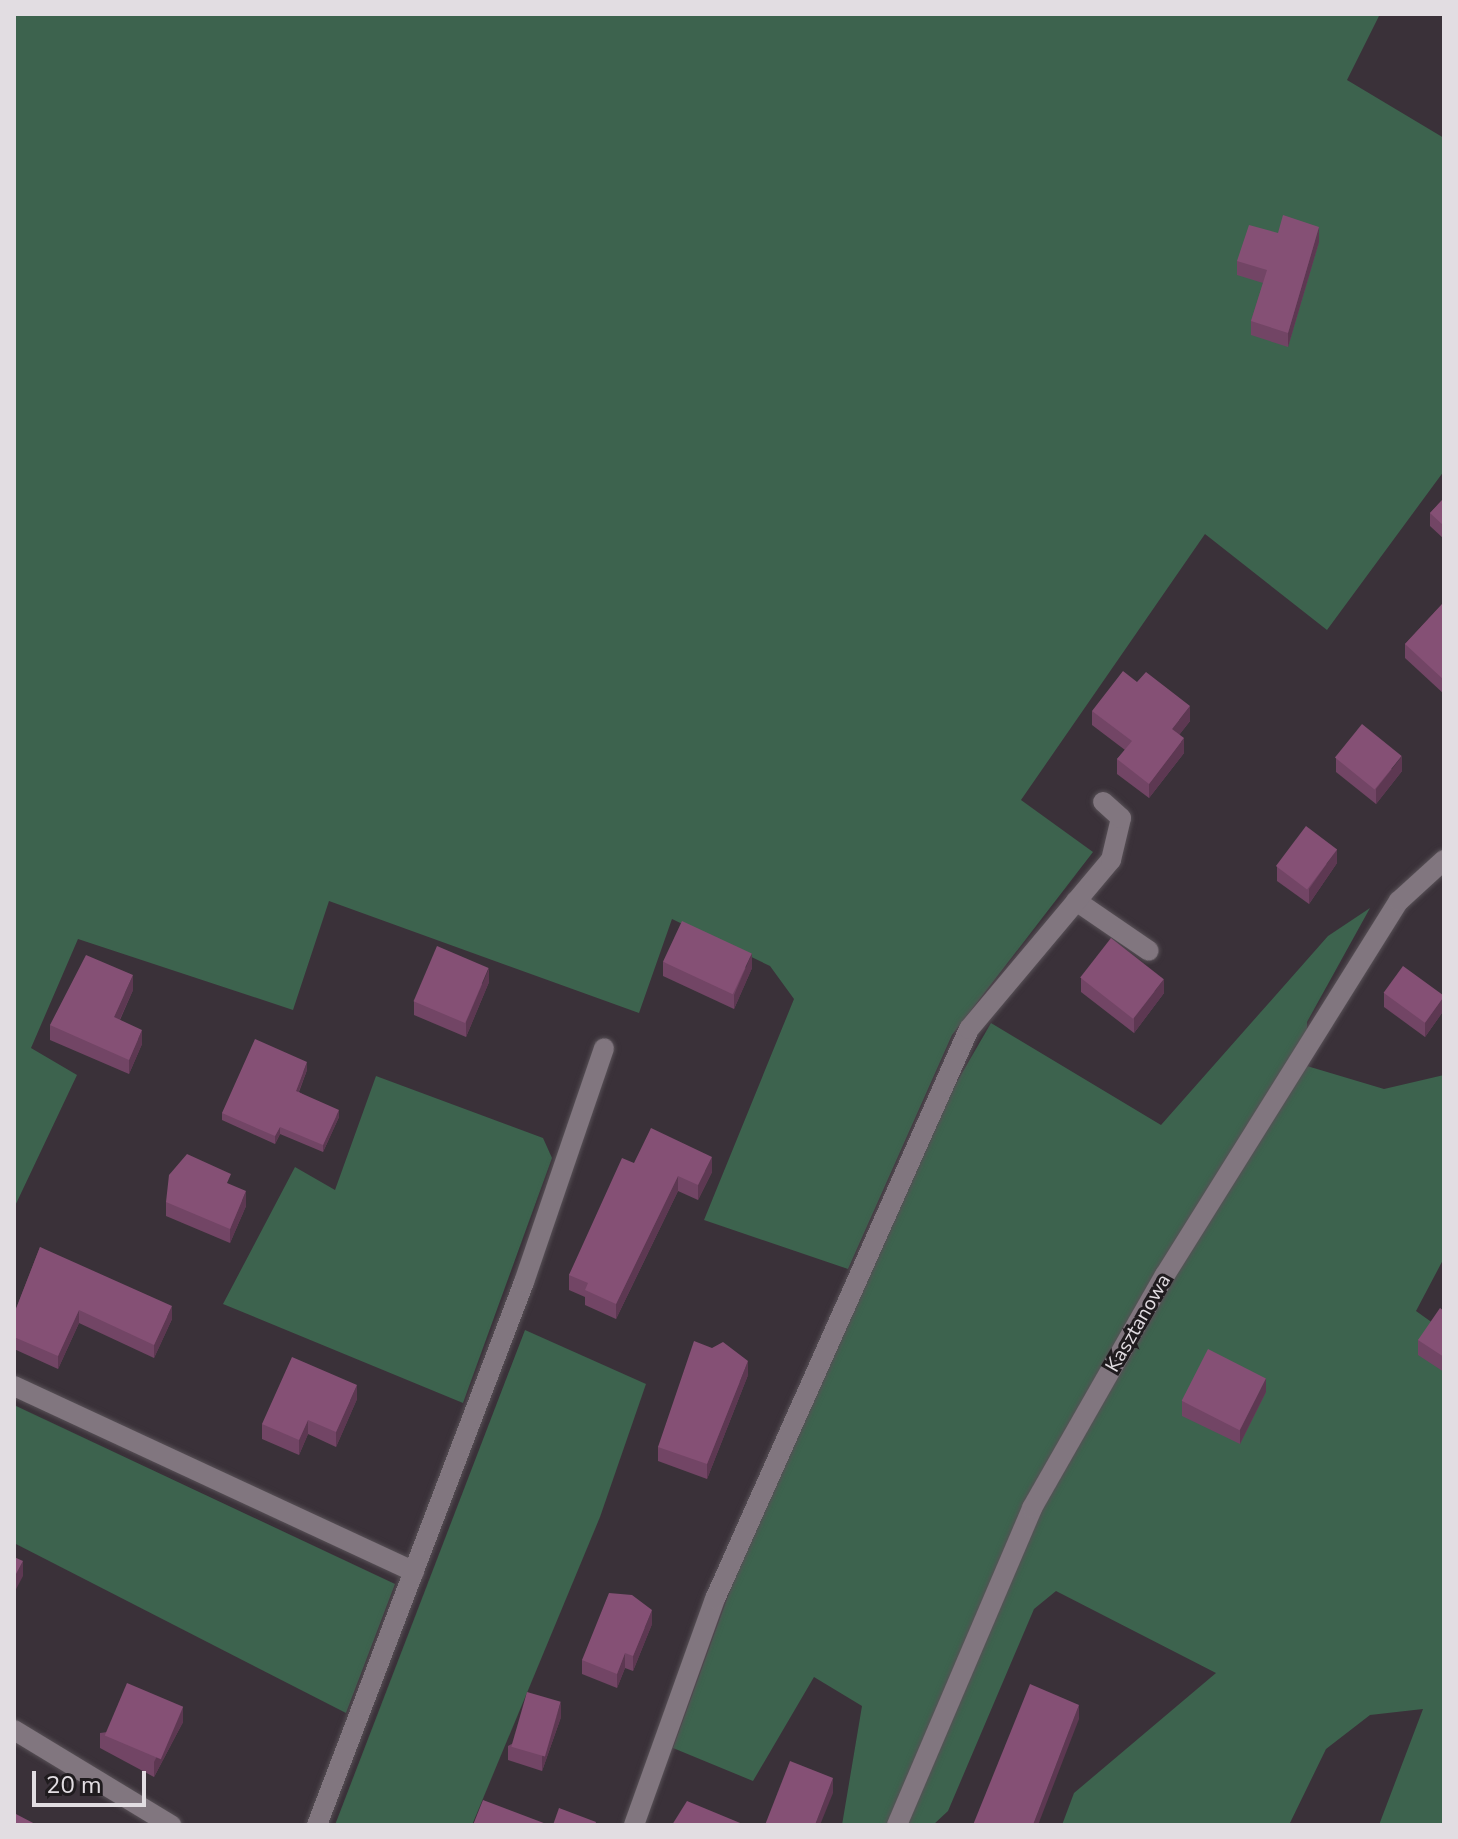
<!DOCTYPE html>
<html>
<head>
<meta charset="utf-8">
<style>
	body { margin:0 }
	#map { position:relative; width:1458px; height:1839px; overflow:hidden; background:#3a3139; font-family:"Nunito Sans",sans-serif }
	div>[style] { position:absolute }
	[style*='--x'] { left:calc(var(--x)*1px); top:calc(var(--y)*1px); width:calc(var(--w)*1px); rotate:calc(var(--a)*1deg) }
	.green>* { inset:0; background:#3d634e }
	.roads { filter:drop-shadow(0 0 2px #575056) drop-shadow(0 0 2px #575056) }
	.lane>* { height:20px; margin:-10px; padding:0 10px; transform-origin:10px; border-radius:10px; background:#81767f }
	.street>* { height:20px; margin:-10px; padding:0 10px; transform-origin:10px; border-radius:10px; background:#81767f }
	.wall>* { inset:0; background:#724565 }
	.shaded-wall>* { inset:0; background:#5d3852 }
	.building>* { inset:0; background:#855075; transform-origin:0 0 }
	span { translate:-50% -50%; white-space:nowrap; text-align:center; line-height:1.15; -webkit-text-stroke:6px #1f1b1e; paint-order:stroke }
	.street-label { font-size:20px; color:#e2dde2 }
	.frame { position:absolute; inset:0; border:16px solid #e2dde2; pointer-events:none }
	.scale { position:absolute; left:32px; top:1771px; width:114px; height:36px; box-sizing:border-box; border:4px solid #e2dde2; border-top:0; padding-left:10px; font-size:24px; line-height:28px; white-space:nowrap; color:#e2dde2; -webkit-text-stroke:6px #1f1b1e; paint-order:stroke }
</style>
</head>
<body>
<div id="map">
	<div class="green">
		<i style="clip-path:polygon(14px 14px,1380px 14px,1347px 80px,1444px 138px,1444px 471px,1327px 630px,1205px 534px,1021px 800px,1093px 852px,952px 1035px,848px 1269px,704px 1220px,794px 999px,770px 966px,672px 919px,639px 1013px,329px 901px,293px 1010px,78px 939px,31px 1048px,77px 1075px,14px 1208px)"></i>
		<i style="clip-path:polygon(1370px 908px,1307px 1022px,1307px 1066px,1384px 1089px,1444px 1075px,1444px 1258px,1416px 1311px,1444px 1331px,1444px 1825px,1379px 1825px,1423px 1709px,1370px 1715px,1326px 1749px,1289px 1825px,1062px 1825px,1074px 1793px,1216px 1673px,1056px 1591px,1034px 1609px,948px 1811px,933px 1825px,842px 1825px,862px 1706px,814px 1677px,753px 1781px,673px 1748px,740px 1563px,929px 1130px,991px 1023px,1161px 1125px,1328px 936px)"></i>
		<i style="clip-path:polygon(376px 1076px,543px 1138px,552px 1158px,463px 1403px,223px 1304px,295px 1167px,335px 1190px)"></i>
		<i style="clip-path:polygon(525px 1330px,646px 1384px,600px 1517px,472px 1825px,335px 1825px)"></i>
		<i style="clip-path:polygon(14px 1405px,395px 1584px,346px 1713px,14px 1543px)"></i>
	</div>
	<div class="roads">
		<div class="lane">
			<i style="--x:1076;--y:901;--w:88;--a:34.4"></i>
			<i style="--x:634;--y:1825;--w:240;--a:-70.3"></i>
			<i style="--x:715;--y:1599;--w:624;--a:-65.98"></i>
			<i style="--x:969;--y:1029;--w:221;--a:-50"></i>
			<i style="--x:1111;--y:860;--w:43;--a:-76.6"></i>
			<i style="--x:1121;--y:818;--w:24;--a:-138"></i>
		</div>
		<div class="street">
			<i style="--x:14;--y:1386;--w:441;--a:24.9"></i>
			<i style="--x:14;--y:1730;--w:184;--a:31.2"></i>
			<i style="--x:317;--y:1825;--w:581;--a:-69.13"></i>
			<i style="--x:524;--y:1282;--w:247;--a:-71.1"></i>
			<i style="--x:897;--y:1825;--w:345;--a:-66.9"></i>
			<i style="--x:1032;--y:1508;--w:268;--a:-60.3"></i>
			<i style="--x:1165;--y:1275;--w:441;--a:-58"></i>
			<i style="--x:1399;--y:901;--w:61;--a:-42.3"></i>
		</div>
	</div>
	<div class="wall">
		<i style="clip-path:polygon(1278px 233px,1319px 242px,1288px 347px,1251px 335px,1251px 321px,1263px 283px,1237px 275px,1237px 261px)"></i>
		<i style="clip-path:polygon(1444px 498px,1444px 539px,1430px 526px,1430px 513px)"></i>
		<i style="clip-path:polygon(1444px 602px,1444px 694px,1405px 658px,1405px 644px)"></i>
		<i style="clip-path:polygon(1092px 711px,1190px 721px,1179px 735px,1184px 753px,1149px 798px,1117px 774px,1117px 759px,1125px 750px,1092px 725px)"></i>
		<i style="clip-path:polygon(1336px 758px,1402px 771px,1376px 804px,1336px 772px)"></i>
		<i style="clip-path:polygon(1337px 863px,1309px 904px,1277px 881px,1277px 867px)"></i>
		<i style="clip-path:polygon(663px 962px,752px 968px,734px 1009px,663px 976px)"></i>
		<i style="clip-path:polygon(1081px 978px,1164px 993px,1134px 1033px,1081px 992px)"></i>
		<i style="clip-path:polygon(489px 982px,466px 1037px,414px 1015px,414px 1001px)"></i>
		<i style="clip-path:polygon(133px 990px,120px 1020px,142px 1044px,129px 1074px,50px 1040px,50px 1025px)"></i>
		<i style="clip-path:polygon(1384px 993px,1444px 996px,1444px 1010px,1425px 1037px,1384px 1007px)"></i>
		<i style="clip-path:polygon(307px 1070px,299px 1092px,339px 1117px,323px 1152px,280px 1134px,275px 1144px,222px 1120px,222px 1113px)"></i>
		<i style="clip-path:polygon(634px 1163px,712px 1172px,698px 1200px,678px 1191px,616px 1319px,585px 1305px,585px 1297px,569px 1290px,569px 1275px)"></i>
		<i style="clip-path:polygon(231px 1185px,246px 1206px,230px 1243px,166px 1216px,166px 1202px)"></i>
		<i style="clip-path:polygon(40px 1247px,172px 1319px,154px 1358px,79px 1323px,58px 1369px,14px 1349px,14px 1314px)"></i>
		<i style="clip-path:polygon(1444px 1311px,1444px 1372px,1418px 1355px,1418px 1340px)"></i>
		<i style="clip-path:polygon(748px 1375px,707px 1479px,658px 1461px,658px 1447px)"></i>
		<i style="clip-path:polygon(1266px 1392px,1240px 1444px,1182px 1416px,1182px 1401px)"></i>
		<i style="clip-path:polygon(357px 1399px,336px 1447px,308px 1434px,299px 1455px,262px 1439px,262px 1424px)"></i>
		<i style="clip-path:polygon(652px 1624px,633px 1671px,625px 1668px,617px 1688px,582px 1674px,582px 1660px)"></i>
		<i style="clip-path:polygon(561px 1717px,542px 1771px,508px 1760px,508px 1746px)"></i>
		<i style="clip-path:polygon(183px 1722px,154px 1777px,100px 1748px,100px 1733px)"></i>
	</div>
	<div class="shaded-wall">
		<i style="clip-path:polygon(1319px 227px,1319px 242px,1288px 347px,1288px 333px)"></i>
		<i style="clip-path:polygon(1190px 706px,1190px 721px,1172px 744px,1172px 729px)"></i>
		<i style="clip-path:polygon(1184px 738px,1184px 753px,1149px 798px,1149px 784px)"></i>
		<i style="clip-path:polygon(1402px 756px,1402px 771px,1376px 804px,1376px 789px)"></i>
		<i style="clip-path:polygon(1337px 849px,1337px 863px,1309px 904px,1309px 889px)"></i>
		<i style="clip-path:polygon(752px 953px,752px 968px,734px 1009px,734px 995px)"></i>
		<i style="clip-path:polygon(489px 968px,489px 982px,466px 1037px,466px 1022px)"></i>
		<i style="clip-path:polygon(133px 975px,133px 990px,114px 1032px,114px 1017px)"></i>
		<i style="clip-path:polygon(1164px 979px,1164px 993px,1134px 1033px,1134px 1018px)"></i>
		<i style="clip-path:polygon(1444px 996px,1444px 1010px,1425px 1037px,1425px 1023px)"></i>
		<i style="clip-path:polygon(142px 1030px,142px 1044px,129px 1074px,129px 1060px)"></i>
		<i style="clip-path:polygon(307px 1062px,307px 1070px,296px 1098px,296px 1091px)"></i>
		<i style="clip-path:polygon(339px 1110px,339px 1117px,323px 1152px,323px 1145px)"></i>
		<i style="clip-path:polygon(280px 1127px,280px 1134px,275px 1144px,275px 1136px)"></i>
		<i style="clip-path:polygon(712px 1157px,712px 1172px,698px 1200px,698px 1185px)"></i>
		<i style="clip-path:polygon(678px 1176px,678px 1191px,616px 1319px,616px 1304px)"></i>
		<i style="clip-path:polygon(246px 1191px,246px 1206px,230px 1243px,230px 1229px)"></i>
		<i style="clip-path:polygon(172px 1306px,172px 1319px,154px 1358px,154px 1345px)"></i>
		<i style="clip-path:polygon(79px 1310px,79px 1323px,58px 1369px,58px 1356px)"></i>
		<i style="clip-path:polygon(748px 1361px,748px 1375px,707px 1479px,707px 1464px)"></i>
		<i style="clip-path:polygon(1266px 1378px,1266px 1392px,1240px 1444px,1240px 1430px)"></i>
		<i style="clip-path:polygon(357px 1385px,357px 1399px,336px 1447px,336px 1432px)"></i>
		<i style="clip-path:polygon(308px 1420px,308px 1434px,299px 1455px,299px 1440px)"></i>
		<i style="clip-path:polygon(23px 1561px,23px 1576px,14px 1593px,14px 1578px)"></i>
		<i style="clip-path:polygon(652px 1610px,652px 1624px,633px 1671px,633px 1656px)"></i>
		<i style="clip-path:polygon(625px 1653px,625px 1668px,617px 1688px,617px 1674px)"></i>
		<i style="clip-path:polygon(561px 1702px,561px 1717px,542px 1771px,542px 1757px)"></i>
		<i style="clip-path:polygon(1079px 1705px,1079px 1719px,1038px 1825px,1033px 1825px)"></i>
		<i style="clip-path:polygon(183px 1707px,183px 1722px,154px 1777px,154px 1762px)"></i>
		<i style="clip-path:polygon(833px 1778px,833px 1793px,820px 1825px,815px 1825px)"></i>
	</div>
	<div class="building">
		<i style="clip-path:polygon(1283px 215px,1319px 227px,1288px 333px,1251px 321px,1267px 270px,1237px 261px,1249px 225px,1278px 233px)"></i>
		<i style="clip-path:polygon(1444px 498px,1444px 526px,1430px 513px)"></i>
		<i style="clip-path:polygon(1444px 602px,1444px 680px,1405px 644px)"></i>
		<i style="clip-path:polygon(1123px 671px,1137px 682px,1146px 672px,1190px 706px,1172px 729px,1184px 738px,1149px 784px,1117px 759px,1132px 741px,1092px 711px)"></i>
		<i style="left:1362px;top:724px;width:51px;height:43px;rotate:39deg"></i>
		<i style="left:1306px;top:826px;width:39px;height:50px;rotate:37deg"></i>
		<i style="left:682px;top:921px;width:77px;height:45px;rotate:25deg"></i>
		<i style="left:1111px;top:938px;width:67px;height:50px;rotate:38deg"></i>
		<i style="left:437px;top:946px;width:56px;height:60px;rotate:23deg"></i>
		<i style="clip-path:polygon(86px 955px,133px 975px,114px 1017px,142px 1030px,129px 1060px,50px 1025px)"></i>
		<i style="left:1403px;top:966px;width:51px;height:33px;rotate:36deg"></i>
		<i style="clip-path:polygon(255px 1039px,307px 1062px,296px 1091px,339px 1110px,323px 1145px,280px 1127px,275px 1136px,222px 1113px)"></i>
		<i style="clip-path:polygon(651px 1128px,712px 1157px,698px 1185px,678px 1176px,616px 1304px,585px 1290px,588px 1283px,569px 1275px,622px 1158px,634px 1163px)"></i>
		<i style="clip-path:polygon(187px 1154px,231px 1174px,227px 1183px,246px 1191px,230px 1229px,166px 1202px,169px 1175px)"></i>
		<i style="clip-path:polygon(40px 1247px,172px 1306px,154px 1345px,79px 1310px,58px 1356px,14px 1337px,14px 1314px)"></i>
		<i style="clip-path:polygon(1440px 1308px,1444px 1311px,1444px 1357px,1418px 1340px)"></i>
		<i style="clip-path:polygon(694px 1341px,712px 1348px,723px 1342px,748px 1361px,707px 1464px,658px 1447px)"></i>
		<i style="left:1208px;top:1349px;width:65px;height:58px;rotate:27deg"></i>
		<i style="clip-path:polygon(292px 1357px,357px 1385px,336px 1432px,308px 1420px,299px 1440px,262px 1424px)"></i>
		<i style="clip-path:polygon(14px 1557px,23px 1561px,14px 1578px)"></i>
		<i style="clip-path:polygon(609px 1593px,632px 1595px,652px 1610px,633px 1656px,625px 1653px,617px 1674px,582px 1660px)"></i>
		<i style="left:127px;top:1683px;width:61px;height:57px;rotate:23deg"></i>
		<i style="clip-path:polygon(1030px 1684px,1079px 1705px,1033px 1825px,973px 1825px)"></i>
		<i style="left:527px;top:1692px;width:35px;height:57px;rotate:16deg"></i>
		<i style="clip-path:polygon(790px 1761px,833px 1778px,815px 1825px,765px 1825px)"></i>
		<i style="clip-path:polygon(483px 1800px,549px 1825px,473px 1825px)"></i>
		<i style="clip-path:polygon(687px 1801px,745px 1825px,672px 1825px)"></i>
		<i style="clip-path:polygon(559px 1808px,596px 1822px,595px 1825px,553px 1825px)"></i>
		<i style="clip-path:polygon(14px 1813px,37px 1825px,14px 1825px)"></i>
	</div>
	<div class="street-label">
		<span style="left:1138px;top:1323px;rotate:-60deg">Kasztanowa</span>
	</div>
	<div class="frame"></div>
	<div class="scale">20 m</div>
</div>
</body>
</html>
